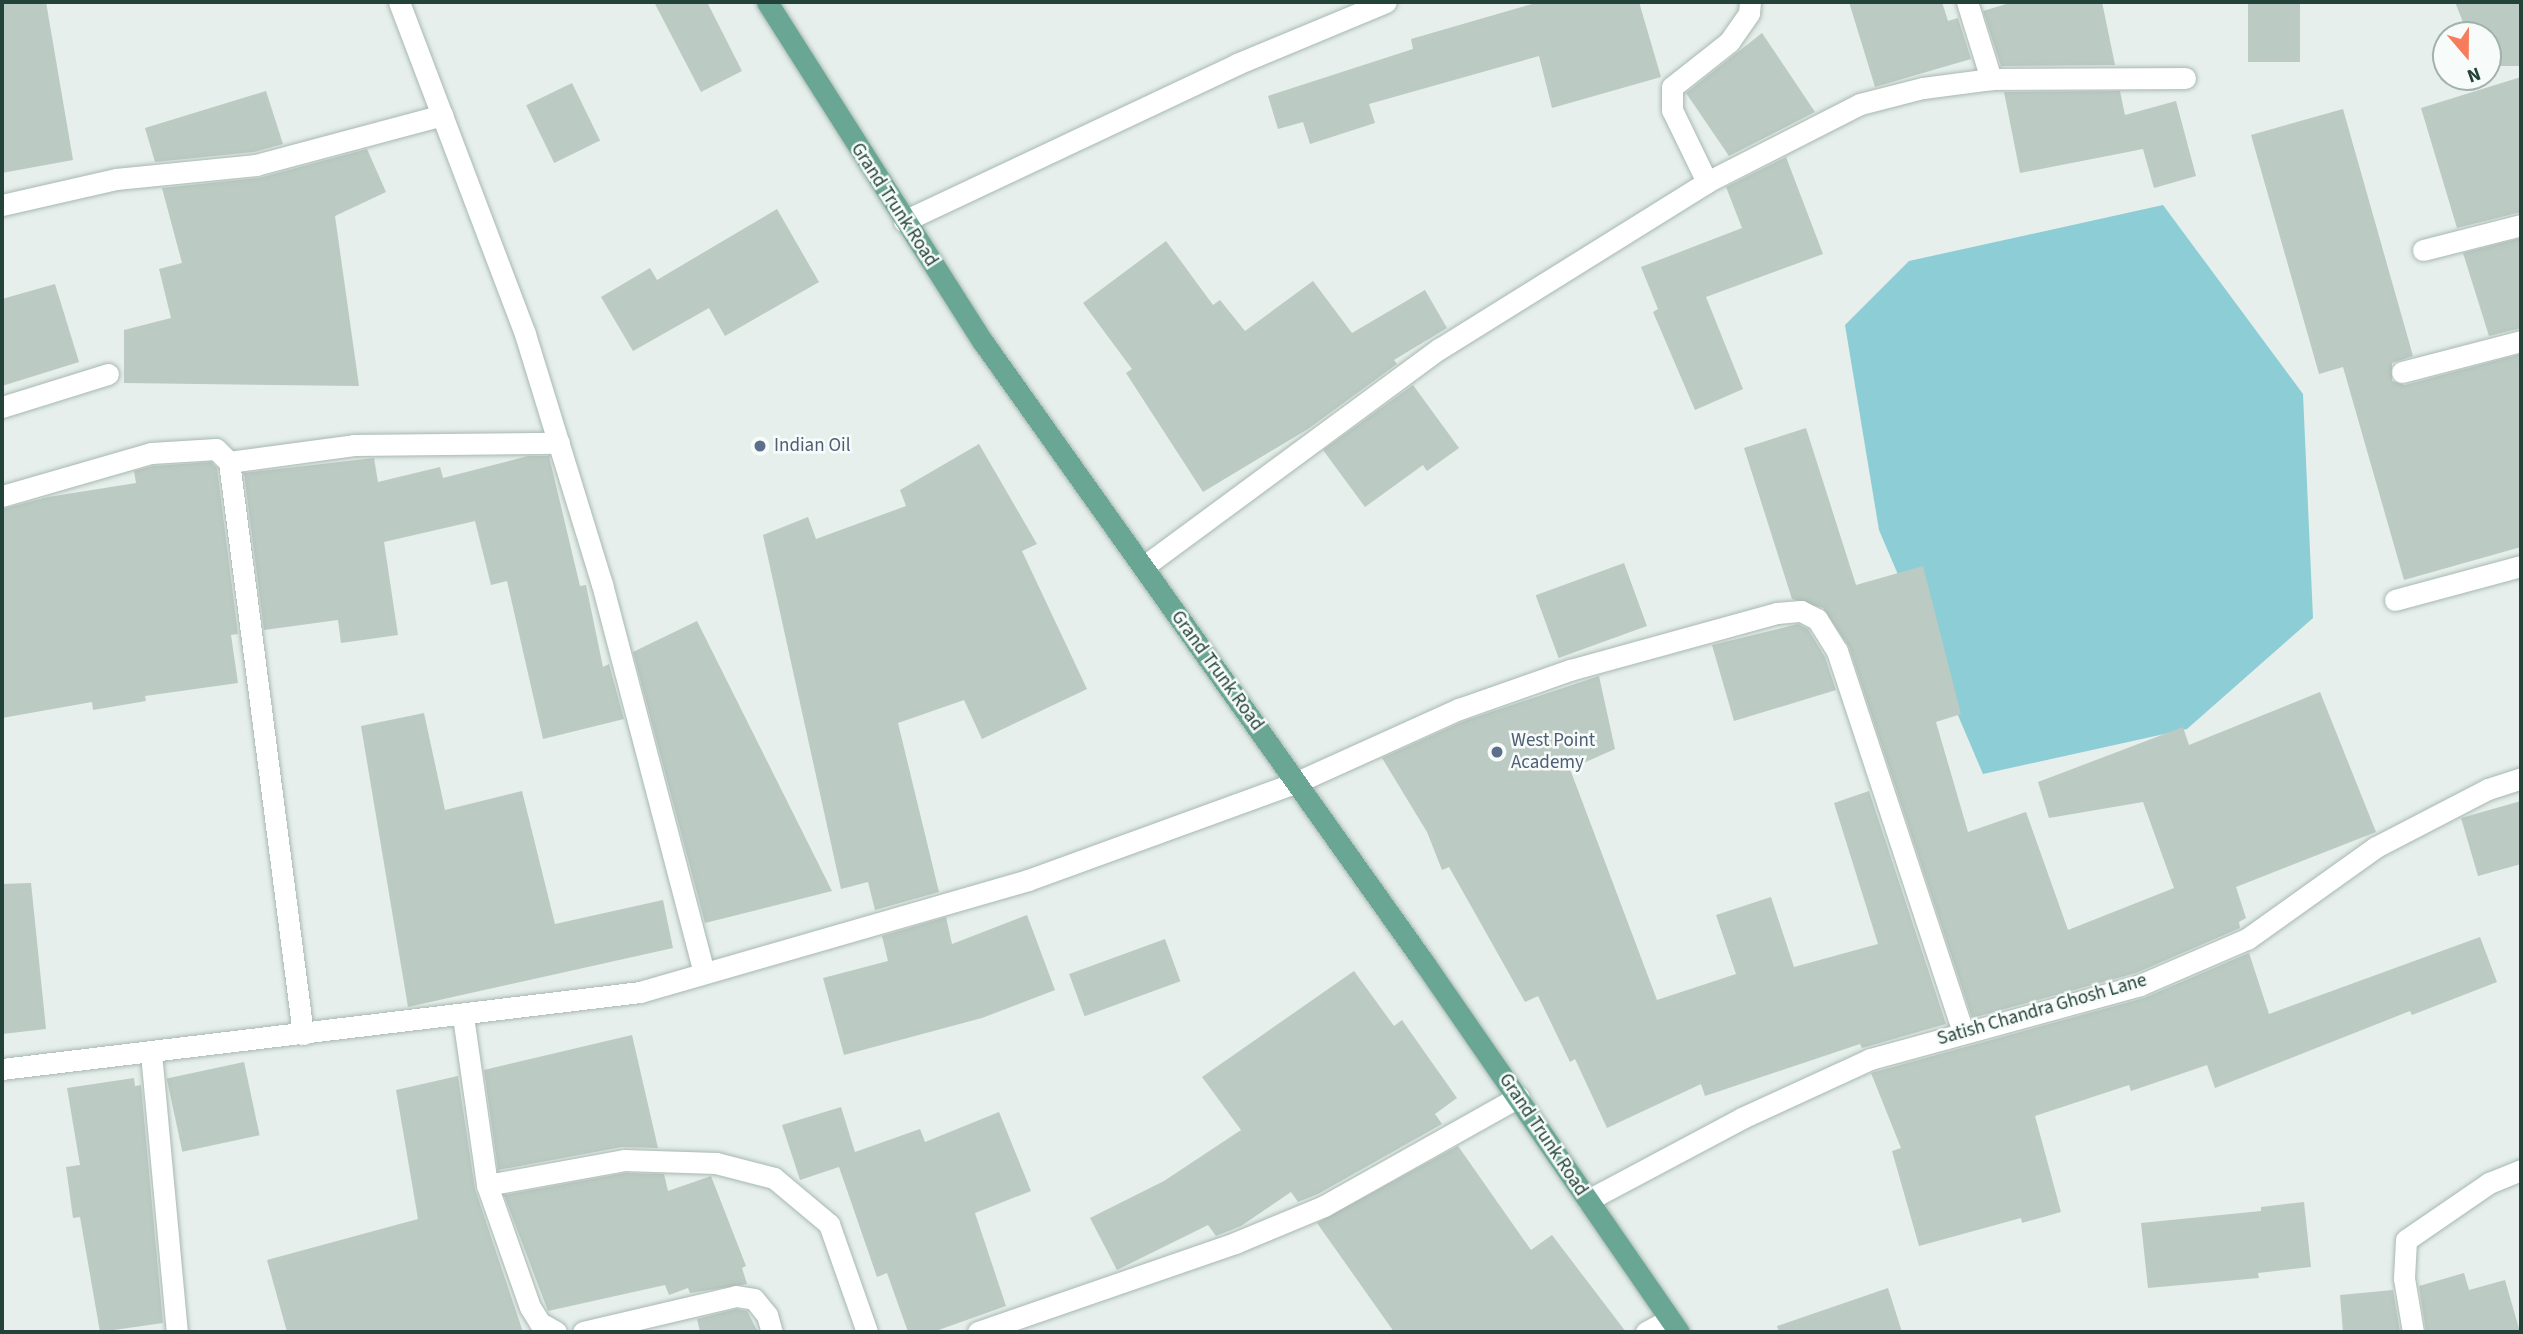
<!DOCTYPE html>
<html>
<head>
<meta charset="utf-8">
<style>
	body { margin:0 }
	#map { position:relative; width:2523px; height:1334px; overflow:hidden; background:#e6efeb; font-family:"Source Sans 3",sans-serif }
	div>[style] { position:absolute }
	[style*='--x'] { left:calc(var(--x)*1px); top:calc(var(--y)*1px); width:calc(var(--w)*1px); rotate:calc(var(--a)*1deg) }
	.water>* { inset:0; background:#8dcdd5 }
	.building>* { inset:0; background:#bbcac3; transform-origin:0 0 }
	.roads { filter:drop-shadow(0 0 2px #a8b8b2) drop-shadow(0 0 2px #a8b8b2) }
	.street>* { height:21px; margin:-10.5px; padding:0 10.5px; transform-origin:10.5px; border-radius:10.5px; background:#fff }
	.secondary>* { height:21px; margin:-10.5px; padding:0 10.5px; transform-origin:10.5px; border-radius:10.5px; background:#fff }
	.primary>* { height:21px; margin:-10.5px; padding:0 10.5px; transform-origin:10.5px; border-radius:10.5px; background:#69a694 }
	.dots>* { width:19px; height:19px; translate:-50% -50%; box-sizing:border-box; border:4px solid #f7fbf9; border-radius:50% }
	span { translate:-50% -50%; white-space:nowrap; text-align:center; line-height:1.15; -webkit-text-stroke:5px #f7fbf9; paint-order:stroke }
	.street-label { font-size:19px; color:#234239 }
	.service-label { font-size:19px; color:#4e5e75 }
	.left { translate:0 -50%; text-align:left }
	.frame { position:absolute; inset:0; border:4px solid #234239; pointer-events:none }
	.north { position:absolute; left:2432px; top:21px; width:70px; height:70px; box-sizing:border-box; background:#f7fbf9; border:2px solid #a2b1ac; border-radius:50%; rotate:160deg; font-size:19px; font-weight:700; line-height:28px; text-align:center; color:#234239 }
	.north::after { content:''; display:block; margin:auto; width:24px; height:32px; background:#f77c5c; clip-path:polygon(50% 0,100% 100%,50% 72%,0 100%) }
</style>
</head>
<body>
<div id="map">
	<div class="water">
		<i style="clip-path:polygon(2163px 205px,2303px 394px,2313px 618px,2187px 729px,1983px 774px,1879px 530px,1845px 325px,1909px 261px)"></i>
	</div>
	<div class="building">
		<i style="clip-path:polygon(2px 2px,46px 2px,73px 160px,2px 173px)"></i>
		<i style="clip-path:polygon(654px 2px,707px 2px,742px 71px,701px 92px)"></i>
		<i style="clip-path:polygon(1539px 2px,1639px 2px,1661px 77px,1552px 108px,1539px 56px,1369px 104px,1375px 123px,1310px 144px,1303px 122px,1278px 129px,1268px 96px,1413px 49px,1411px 39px)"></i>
		<i style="clip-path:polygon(1849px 2px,1942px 2px,1948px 21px,1958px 18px,1971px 59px,1875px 87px)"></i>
		<i style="clip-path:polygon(2013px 2px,2102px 2px,2115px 65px,2001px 66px,1983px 11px)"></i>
		<i style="left:2248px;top:2px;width:52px;height:60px"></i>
		<i style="clip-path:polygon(2455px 2px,2521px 2px,2521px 66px,2488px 66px,2488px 35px,2468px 35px)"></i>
		<i style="clip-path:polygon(1762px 33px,1815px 112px,1729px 156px,1686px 93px)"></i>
		<i style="clip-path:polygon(2521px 77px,2521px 212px,2457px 228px,2421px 108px)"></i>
		<i style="left:572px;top:83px;width:64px;height:51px;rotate:64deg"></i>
		<i style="clip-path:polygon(266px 91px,283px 144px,254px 152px,155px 162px,145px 128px)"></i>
		<i style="clip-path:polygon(2120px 91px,2125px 115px,2176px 101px,2196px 176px,2154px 188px,2143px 149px,2020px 173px,2004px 92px)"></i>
		<i style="clip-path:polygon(2343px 109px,2413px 356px,2392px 363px,2392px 381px,2405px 385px,2521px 354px,2521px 547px,2404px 580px,2343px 367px,2319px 374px,2251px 135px)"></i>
		<i style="clip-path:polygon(367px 149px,386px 192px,335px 216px,359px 386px,124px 383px,124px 330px,171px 318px,159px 269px,182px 263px,162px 188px,259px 178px)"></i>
		<i style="clip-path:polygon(1786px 157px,1823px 254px,1706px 297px,1743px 389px,1695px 410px,1653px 312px,1658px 309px,1641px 267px,1742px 228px,1726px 187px)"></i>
		<i style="clip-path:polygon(777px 209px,819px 282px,725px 336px,709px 308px,633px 351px,601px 297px,650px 268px,657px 280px)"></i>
		<i style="clip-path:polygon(2521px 238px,2521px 328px,2489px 336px,2463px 253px)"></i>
		<i style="clip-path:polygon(1166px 241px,1213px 305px,1220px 300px,1245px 331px,1313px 281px,1352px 333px,1425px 290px,1447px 328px,1394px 360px,1397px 364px,1308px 429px,1203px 492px,1126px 373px,1132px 369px,1083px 303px)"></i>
		<i style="clip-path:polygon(55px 284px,79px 362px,2px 386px,2px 299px)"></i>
		<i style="clip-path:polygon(1413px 385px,1459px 448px,1427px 471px,1423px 465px,1365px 507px,1323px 450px)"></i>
		<i style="clip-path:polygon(1806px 428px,1856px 585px,1923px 566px,1961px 714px,1936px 722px,1968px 832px,2026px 812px,2068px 930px,2174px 888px,2143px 802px,2049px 818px,2038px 782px,2183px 727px,2189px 745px,2320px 692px,2376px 832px,2236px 887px,2246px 918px,2239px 922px,2240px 928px,2136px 973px,1972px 1018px,1849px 647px,1823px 608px,1792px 599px,1744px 448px)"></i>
		<i style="clip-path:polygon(979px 444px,1037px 544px,1022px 551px,1087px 689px,982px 739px,964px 700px,898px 723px,939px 892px,875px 910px,868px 882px,841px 889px,763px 535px,808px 517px,816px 539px,906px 506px,900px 490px)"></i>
		<i style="clip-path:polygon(528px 456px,549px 456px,580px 586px,586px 585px,603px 667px,609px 664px,624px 719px,543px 739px,507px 581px,491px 585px,475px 521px,384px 542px,398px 635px,341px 643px,338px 620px,264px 630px,244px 473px,374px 458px,378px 482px,440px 467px,443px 478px)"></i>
		<i style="clip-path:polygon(211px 462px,217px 468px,238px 634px,231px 635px,238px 683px,145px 696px,146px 701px,93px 710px,92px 702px,2px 718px,2px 509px,48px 497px,136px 483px,134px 471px,153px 466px)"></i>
		<i style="left:1624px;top:563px;width:67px;height:94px;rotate:70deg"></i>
		<i style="clip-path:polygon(697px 621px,832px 891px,705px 923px,633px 652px)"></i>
		<i style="clip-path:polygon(1798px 624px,1808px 629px,1825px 657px,1836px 690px,1734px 721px,1712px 645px)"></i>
		<i style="clip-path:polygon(1599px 676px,1615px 749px,1570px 769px,1657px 1000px,1736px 974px,1716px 915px,1771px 897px,1794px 967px,1878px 944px,1834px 803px,1869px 791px,1946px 1024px,1862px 1048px,1860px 1044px,1705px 1096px,1701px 1084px,1607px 1128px,1575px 1059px,1570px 1062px,1538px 996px,1525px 1002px,1449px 867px,1442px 870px,1427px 832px,1382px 758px,1464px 721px)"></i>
		<i style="clip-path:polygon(424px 713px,445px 810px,522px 791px,555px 924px,663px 900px,673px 948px,408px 1007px,361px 726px)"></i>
		<i style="clip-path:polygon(2521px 801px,2521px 864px,2478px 876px,2461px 818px)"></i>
		<i style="clip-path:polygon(31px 883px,46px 1029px,2px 1034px,2px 884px)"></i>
		<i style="clip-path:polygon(1027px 915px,1055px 990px,982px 1018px,844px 1055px,823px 978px,888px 961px,882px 936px,946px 917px,952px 944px)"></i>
		<i style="clip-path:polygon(2480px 937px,2497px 982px,2412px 1015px,2410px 1011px,2215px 1088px,2207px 1065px,2131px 1091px,2129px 1085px,2035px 1116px,2061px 1212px,2022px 1223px,2021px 1218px,1919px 1246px,1892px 1151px,1901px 1148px,1871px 1073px,2144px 998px,2249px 953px,2269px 1014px)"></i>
		<i style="left:1165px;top:939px;width:45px;height:102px;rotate:70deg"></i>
		<i style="clip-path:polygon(1354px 971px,1394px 1026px,1402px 1020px,1457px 1098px,1435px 1114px,1442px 1124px,1318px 1194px,1298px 1202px,1291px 1192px,1241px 1226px,1216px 1236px,1208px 1225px,1117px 1270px,1090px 1218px,1164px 1181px,1241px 1130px,1202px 1077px)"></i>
		<i style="clip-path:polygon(632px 1035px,658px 1148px,622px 1147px,498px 1170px,484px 1070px)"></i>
		<i style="left:244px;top:1062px;width:75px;height:79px;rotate:78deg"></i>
		<i style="clip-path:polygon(458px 1076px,475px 1189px,523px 1332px,287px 1332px,267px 1260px,418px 1219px,396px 1090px)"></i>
		<i style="clip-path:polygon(134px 1078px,135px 1086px,141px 1085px,163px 1323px,100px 1332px,80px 1217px,73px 1218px,66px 1167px,80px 1165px,67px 1088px)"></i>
		<i style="clip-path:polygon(841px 1107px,855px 1152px,920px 1129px,925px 1142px,999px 1112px,1031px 1191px,975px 1213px,1006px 1306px,933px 1332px,908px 1332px,887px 1273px,877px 1277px,839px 1167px,800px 1180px,782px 1125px)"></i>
		<i style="clip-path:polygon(1458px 1146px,1531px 1250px,1552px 1235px,1626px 1332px,1394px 1332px,1317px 1223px)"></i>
		<i style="clip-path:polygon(625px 1173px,664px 1174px,668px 1191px,711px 1176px,746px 1266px,742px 1268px,747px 1284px,690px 1293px,688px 1288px,669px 1295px,665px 1285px,548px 1311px,504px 1195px)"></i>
		<i style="clip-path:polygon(2304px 1202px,2311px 1267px,2258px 1273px,2259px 1278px,2148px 1288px,2141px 1223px,2261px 1211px,2261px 1207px)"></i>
		<i style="clip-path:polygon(2464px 1273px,2469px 1290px,2505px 1280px,2520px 1332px,2426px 1332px,2419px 1286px)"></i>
		<i style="clip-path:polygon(1888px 1288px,1902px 1332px,1779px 1332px,1777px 1326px)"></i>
		<i style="clip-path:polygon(2393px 1290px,2400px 1332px,2343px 1332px,2340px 1295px)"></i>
		<i style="clip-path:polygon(736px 1309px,747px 1311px,758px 1332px,700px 1332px,697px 1319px)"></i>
	</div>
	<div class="roads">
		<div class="street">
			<i style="--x:399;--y:2;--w:355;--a:69.2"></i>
			<i style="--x:525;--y:334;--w:262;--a:72.9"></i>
			<i style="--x:602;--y:584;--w:401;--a:75.3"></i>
			<i style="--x:1967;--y:2;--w:81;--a:72.7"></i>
			<i style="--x:1707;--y:182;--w:80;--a:-115.9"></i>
			<i style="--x:1672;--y:110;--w:23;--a:-90"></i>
			<i style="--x:1672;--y:87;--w:73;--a:-38.3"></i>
			<i style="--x:1729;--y:42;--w:35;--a:-55"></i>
			<i style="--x:1749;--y:13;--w:11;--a:-85"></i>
			<i style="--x:2;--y:205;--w:117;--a:-12.8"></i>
			<i style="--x:116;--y:179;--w:141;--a:-5.7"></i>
			<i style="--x:256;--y:165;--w:193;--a:-15"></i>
			<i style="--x:904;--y:221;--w:368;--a:-25.2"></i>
			<i style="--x:1237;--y:64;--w:161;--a:-22.6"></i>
			<i style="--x:2423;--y:250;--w:101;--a:-14.3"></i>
			<i style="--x:2402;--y:372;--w:123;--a:-14.6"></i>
			<i style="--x:2;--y:407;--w:111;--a:-17.3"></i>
			<i style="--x:229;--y:462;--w:577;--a:82.63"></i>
			<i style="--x:2;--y:496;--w:155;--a:-16.1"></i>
			<i style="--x:151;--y:453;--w:65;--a:-3.5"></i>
			<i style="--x:216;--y:449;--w:18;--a:45"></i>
			<i style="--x:229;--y:462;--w:126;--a:-7.7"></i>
			<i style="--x:354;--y:445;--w:205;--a:-0.6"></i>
			<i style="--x:1143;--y:567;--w:368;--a:-36.4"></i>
			<i style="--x:1439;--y:349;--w:316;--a:-31.9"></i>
			<i style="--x:1707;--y:182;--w:172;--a:-27"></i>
			<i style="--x:1860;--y:104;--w:65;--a:-14.3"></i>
			<i style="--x:1923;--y:88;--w:69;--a:-7.5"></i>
			<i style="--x:1991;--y:79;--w:194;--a:-0.3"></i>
			<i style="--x:2395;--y:600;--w:131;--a:-15.1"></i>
			<i style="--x:463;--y:1016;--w:171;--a:81.9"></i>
			<i style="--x:487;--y:1185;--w:129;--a:70.6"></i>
			<i style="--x:530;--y:1307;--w:19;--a:58"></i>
			<i style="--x:540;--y:1323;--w:18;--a:29"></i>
			<i style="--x:151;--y:1053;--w:280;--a:84.7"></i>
			<i style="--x:2;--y:1069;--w:643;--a:-6.88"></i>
			<i style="--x:640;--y:992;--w:404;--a:-16.1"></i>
			<i style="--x:1028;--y:880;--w:286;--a:-20"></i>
			<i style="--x:1297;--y:782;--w:178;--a:-24.3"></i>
			<i style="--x:1459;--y:709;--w:118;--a:-19.4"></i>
			<i style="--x:1570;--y:670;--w:215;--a:-15.4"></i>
			<i style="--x:1777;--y:613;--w:24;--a:-5"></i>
			<i style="--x:1801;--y:611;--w:18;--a:27"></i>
			<i style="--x:1817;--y:619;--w:38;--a:58"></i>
			<i style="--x:1837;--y:651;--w:402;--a:71.7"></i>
			<i style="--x:487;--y:1185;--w:139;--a:-10.3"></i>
			<i style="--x:624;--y:1160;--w:92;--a:1.9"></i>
			<i style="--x:716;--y:1163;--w:60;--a:14.5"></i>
			<i style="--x:774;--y:1178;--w:72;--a:39.9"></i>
			<i style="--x:829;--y:1224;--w:114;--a:70.6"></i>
			<i style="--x:583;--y:1332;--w:157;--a:-13.2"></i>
			<i style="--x:736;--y:1296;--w:18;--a:9"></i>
			<i style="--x:754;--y:1299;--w:21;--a:51"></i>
			<i style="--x:767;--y:1315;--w:18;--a:74"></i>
			<i style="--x:978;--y:1332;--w:272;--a:-19.1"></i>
			<i style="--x:1235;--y:1243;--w:96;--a:-22.6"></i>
			<i style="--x:1324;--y:1206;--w:223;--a:-29.3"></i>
			<i style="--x:1646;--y:1332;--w:27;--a:-28"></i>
			<i style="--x:2413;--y:1332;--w:55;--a:-99.5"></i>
			<i style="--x:2404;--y:1278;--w:38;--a:-87"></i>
			<i style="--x:2406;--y:1240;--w:101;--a:-34.5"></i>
			<i style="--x:2489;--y:1183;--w:35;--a:-22"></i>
		</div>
		<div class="secondary">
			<i style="--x:1588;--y:1200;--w:174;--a:-28"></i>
			<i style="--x:1742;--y:1118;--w:141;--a:-24.7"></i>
			<i style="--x:1870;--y:1059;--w:280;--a:-15.3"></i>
			<i style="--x:2140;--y:985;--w:116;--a:-23.3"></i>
			<i style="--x:2247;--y:939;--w:158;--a:-35.5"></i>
			<i style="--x:2376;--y:847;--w:126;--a:-27.4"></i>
			<i style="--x:2488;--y:789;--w:35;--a:-18"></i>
		</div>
		<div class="primary">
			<i style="--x:767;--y:2;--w:403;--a:57.6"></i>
			<i style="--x:983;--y:342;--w:763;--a:54.6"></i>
			<i style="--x:1425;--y:964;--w:447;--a:55.4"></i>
		</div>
	</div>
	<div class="dots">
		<i style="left:760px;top:446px;background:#5c6f8a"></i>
		<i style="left:1497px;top:752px;background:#5c6f8a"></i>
	</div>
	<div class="street-label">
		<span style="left:894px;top:205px;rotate:57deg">Grand Trunk Road</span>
		<span style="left:1217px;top:671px;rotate:54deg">Grand Trunk Road</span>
		<span style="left:2042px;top:1010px;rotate:-16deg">Satish Chandra Ghosh Lane</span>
		<span style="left:1543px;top:1135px;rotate:56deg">Grand Trunk Road</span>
	</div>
	<div class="service-label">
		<span class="left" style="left:774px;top:446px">Indian Oil</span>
		<span class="left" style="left:1511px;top:752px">West Point<br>Academy</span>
	</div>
	<div class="frame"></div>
	<div class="north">N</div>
</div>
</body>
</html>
